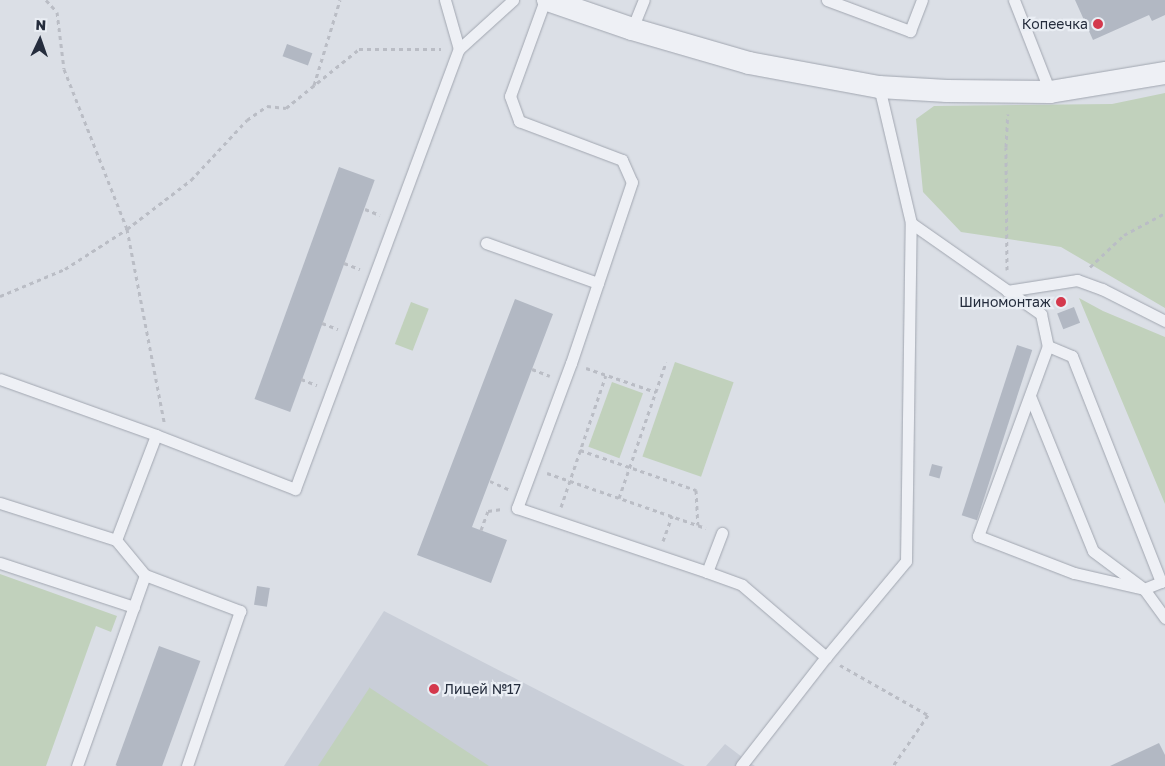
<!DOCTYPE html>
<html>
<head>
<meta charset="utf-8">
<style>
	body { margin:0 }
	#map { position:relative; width:1165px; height:766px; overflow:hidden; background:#dbdfe6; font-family:"Golos Text",sans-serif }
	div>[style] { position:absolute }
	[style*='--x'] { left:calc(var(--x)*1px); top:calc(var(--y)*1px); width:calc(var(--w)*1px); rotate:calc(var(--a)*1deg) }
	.built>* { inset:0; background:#c9ced8 }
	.green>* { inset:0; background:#c1d1bc; transform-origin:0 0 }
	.building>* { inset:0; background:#b2b8c3; transform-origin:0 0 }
	.path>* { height:3px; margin-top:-1.5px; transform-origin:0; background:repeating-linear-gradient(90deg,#babdc5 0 4px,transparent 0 8px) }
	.roads { filter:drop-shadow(0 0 1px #a1a6b0) drop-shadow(0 0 1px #a1a6b0) }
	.service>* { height:11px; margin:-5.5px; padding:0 5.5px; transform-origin:5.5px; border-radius:5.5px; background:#eef0f5 }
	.minor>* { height:22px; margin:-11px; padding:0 11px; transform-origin:11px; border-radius:11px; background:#eef0f5 }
	.dots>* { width:14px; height:14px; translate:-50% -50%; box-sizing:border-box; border:2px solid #eaeef4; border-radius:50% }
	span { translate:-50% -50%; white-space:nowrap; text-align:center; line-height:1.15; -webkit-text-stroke:4.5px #eaeef4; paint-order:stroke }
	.poi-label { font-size:14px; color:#252d3d }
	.right { translate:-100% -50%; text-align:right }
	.left { translate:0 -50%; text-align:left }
	.north { position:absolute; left:15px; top:15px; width:50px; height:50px; -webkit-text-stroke:4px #eaeef4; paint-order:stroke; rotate:3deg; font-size:14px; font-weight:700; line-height:20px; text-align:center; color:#252d3d }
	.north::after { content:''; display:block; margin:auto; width:18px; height:22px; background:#252d3d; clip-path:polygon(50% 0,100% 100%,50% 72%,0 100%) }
</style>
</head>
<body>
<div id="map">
	<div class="built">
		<i style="clip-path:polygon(384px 611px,685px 766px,284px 766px)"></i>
		<i style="clip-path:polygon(725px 744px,746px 760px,755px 766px,706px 766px)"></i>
	</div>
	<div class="green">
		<i style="clip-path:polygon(1165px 93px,1165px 308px,1061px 247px,961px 232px,923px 192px,916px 119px,934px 106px,1112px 104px)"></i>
		<i style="clip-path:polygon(1079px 298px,1103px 311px,1165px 337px,1165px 504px)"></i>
		<i style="left:411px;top:302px;width:19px;height:45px;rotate:21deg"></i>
		<i style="left:675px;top:362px;width:62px;height:100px;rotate:19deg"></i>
		<i style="left:612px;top:382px;width:33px;height:69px;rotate:20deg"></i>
		<i style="clip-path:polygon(0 574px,117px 616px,111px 632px,96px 626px,46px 766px,0 766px)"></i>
		<i style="clip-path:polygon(370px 687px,370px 688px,489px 766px,318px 766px)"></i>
	</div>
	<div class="building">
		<i style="clip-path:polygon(1075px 0,1165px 0,1165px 15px,1152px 21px,1149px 15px,1093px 40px)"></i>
		<i style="left:287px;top:44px;width:27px;height:13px;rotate:20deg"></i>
		<i style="left:339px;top:167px;width:38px;height:247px;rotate:20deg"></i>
		<i style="clip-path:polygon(515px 299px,553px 314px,472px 527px,507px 540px,491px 583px,417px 555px)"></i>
		<i style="left:1074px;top:307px;width:17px;height:18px;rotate:69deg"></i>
		<i style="left:1017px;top:345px;width:16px;height:179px;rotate:18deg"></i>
		<i style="left:932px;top:464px;width:11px;height:12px;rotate:15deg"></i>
		<i style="left:257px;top:586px;width:13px;height:19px;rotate:9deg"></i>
		<i style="left:159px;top:646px;width:44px;height:127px;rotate:20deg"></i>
		<i style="clip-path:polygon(1159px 743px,1165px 755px,1165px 766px,1110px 766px)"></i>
	</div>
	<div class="path">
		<i style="--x:46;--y:0;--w:16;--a:47"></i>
		<i style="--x:57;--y:12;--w:57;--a:83"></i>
		<i style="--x:64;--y:69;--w:172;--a:68.5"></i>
		<i style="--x:127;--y:229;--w:197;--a:79.1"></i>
		<i style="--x:314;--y:85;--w:89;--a:-73"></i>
		<i style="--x:365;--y:209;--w:16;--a:22"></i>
		<i style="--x:344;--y:263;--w:17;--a:21"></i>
		<i style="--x:1090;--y:267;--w:47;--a:-43.3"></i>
		<i style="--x:1124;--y:235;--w:47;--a:-28.2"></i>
		<i style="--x:1007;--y:270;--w:123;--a:-90.5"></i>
		<i style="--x:1006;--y:147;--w:33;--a:-87"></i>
		<i style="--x:0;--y:296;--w:70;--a:-22.6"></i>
		<i style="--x:65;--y:269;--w:74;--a:-32.8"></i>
		<i style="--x:127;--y:229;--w:81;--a:-37.4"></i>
		<i style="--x:191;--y:180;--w:82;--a:-47"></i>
		<i style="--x:247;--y:120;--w:24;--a:-35"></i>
		<i style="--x:267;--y:106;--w:19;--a:6"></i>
		<i style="--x:286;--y:108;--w:94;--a:-38.9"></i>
		<i style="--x:359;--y:49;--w:82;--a:0"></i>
		<i style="--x:322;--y:323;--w:17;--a:21"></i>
		<i style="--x:586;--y:368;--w:74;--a:18.9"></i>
		<i style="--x:532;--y:369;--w:19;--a:21"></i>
		<i style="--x:301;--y:379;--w:17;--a:21"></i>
		<i style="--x:580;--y:450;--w:123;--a:19"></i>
		<i style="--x:696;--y:490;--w:35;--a:87"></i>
		<i style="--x:547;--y:473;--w:168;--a:19.1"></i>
		<i style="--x:490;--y:481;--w:20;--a:24"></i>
		<i style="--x:619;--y:498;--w:144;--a:-70.9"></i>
		<i style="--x:561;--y:507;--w:139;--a:-71.2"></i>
		<i style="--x:481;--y:530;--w:20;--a:-70"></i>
		<i style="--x:488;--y:511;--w:14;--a:-8"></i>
		<i style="--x:663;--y:541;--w:27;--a:-70"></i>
		<i style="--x:840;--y:665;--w:101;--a:29.6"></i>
		<i style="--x:928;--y:715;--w:62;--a:124.5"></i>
	</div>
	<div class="roads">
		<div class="service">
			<i style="--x:445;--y:0;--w:51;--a:74.1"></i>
			<i style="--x:459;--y:49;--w:73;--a:-42.2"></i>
			<i style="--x:545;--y:0;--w:102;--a:110"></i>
			<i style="--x:510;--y:96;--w:27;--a:70"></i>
			<i style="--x:519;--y:121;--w:110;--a:20.7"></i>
			<i style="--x:622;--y:160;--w:24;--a:66"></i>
			<i style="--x:632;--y:182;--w:191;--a:108.6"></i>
			<i style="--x:571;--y:363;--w:155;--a:110.4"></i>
			<i style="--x:517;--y:508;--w:200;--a:18.6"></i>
			<i style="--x:707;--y:572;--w:42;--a:-69"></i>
			<i style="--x:827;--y:0;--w:89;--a:20.5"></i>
			<i style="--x:910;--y:31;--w:33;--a:-69"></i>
			<i style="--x:1014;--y:0;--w:99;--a:68.6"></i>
			<i style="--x:632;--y:29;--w:31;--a:-68"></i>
			<i style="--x:911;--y:223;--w:159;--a:35"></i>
			<i style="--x:1041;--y:314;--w:33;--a:78"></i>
			<i style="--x:1048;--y:346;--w:26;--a:23"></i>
			<i style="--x:1072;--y:356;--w:243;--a:68.5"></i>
			<i style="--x:1161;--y:582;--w:18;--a:158"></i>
			<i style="--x:1144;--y:589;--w:72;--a:-167.1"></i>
			<i style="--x:1074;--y:573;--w:103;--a:-158.9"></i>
			<i style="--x:978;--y:536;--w:202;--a:-69.8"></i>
			<i style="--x:486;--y:243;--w:119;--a:19.7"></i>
			<i style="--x:1007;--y:291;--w:71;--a:-8.9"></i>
			<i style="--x:1077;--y:280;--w:27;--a:20"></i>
			<i style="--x:1102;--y:289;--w:71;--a:26.9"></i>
			<i style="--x:0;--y:379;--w:166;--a:19.7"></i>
			<i style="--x:156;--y:435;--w:149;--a:21.2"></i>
			<i style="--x:295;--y:489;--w:470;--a:-69.6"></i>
			<i style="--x:1030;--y:396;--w:167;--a:67.9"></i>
			<i style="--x:1093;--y:551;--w:64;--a:36.7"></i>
			<i style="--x:1144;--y:589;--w:36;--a:54"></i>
			<i style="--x:0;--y:503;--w:122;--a:17.7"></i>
			<i style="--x:116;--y:540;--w:45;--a:50.4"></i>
			<i style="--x:145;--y:575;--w:203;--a:109.6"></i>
			<i style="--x:116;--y:540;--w:112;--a:-69.1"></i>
			<i style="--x:0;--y:563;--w:141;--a:18.2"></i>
			<i style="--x:707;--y:572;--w:37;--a:20"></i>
			<i style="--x:742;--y:585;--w:111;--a:40.6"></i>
			<i style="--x:145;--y:575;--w:102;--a:20.8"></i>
			<i style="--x:240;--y:611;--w:164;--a:108.9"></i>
			<i style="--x:741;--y:766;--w:138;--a:-52.1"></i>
			<i style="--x:826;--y:657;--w:125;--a:-50.2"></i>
			<i style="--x:906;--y:561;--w:338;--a:-89.2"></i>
			<i style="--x:911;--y:223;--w:140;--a:-103.2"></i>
		</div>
		<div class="minor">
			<i style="--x:548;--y:0;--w:89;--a:19"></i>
			<i style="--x:632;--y:29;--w:122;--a:16.2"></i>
			<i style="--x:749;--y:63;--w:132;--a:10.5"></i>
			<i style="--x:879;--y:87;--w:68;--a:3.4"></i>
			<i style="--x:947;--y:91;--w:103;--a:0.6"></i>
			<i style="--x:1050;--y:92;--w:117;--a:-9.4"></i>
		</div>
	</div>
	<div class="dots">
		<i style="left:1098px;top:24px;background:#d4384c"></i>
		<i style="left:1061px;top:302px;background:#d4384c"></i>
		<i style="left:434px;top:689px;background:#d4384c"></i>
	</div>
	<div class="poi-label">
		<span class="right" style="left:1088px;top:24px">Копеечка</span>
		<span class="right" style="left:1051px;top:302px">Шиномонтаж</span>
		<span class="left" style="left:444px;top:689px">Лицей №17</span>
	</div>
	<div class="north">N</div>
</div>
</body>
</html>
